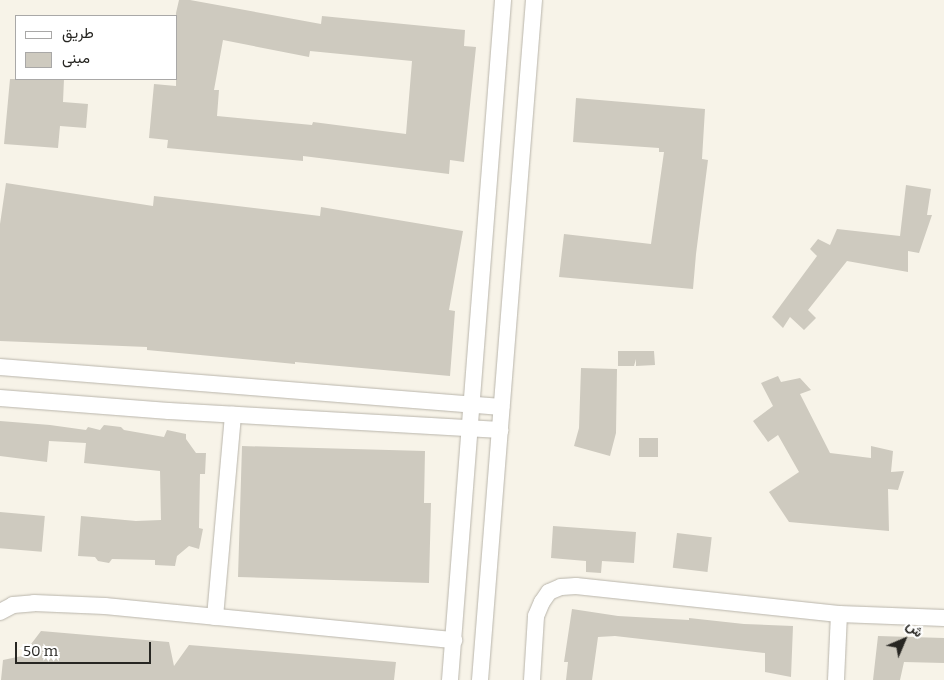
<!DOCTYPE html>
<html>
<head>
<meta charset="utf-8">
<style>
	body { margin:0 }
	#map { position:relative; width:944px; height:680px; overflow:hidden; background:#f7f3e8; font-family:Bitter,Vazirmatn,serif }
	div>[style] { position:absolute }
	[style*='--x'] { left:calc(var(--x)*1px); top:calc(var(--y)*1px); width:calc(var(--w)*1px); rotate:calc(var(--a)*1deg) }
	.building>* { inset:0; background:#cecabf; transform-origin:0 0 }
	.roads { filter:drop-shadow(0 0 1px #b9b5ab) drop-shadow(0 0 1px #b9b5ab) }
	.street>* { height:16px; margin:-8px; padding:0 8px; transform-origin:8px; border-radius:8px; background:#fff }
	span { translate:-50% -50%; white-space:nowrap; text-align:center; line-height:1.15; -webkit-text-stroke:4px #fff; paint-order:stroke }
	.legend { position:absolute; left:15px; top:15px; width:162px; height:65px; box-sizing:border-box; background:#fff; border:1px solid #a9a8a7; margin:0; padding:6px 9px; list-style:none; font-size:15px; color:#272622 }
	.legend li { display:flex; align-items:center; gap:10px; height:25px }
	.legend b { width:25px; border:1px solid #a9a8a7 }
	.north { position:absolute; left:879px; top:615px; width:50px; height:50px; -webkit-text-stroke:4px #fff; paint-order:stroke; rotate:45deg; font-size:14px; font-weight:700; line-height:20px; text-align:center; color:#272622 }
	.north::after { content:''; display:block; margin:auto; width:18px; height:22px; background:#272622; clip-path:polygon(50% 0,100% 100%,50% 72%,0 100%) }
	.scale { position:absolute; left:15px; top:642px; width:136px; height:22px; box-sizing:border-box; border:2px solid #272622; border-top:0; padding-left:6px; font-size:15px; line-height:18px; white-space:nowrap; color:#272622; -webkit-text-stroke:4px #fff; paint-order:stroke }
</style>
</head>
<body>
<div id="map">
	<div class="building">
		<i style="clip-path:polygon(evenodd,179px 0,190px 0,321px 24px,322px 16px,465px 30px,464px 46px,476px 47px,464px 162px,450px 160px,449px 174px,303px 156px,303px 161px,167px 148px,168px 140px,149px 138px,154px 84px,176px 86px,176px 13px,179px 0,223px 40px,309px 57px,310px 51px,412px 61px,406px 134px,313px 122px,312px 125px,217px 116px,219px 90px,214px 90px,223px 40px)"></i>
		<i style="clip-path:polygon(10px 79px,64px 79px,63px 102px,88px 104px,86px 128px,60px 126px,58px 148px,4px 144px)"></i>
		<i style="clip-path:polygon(576px 98px,705px 109px,702px 159px,708px 160px,696px 254px,693px 289px,559px 277px,564px 234px,651px 244px,664px 152px,659px 152px,659px 148px,573px 142px)"></i>
		<i style="clip-path:polygon(6px 183px,153px 206px,154px 196px,320px 216px,321px 207px,463px 231px,449px 310px,455px 311px,450px 376px,295px 362px,295px 364px,147px 350px,147px 347px,0 341px,0 224px)"></i>
		<i style="clip-path:polygon(906px 185px,931px 189px,927px 215px,932px 215px,919px 253px,908px 251px,908px 272px,847px 261px,808px 310px,816px 318px,804px 330px,790px 317px,783px 328px,772px 317px,817px 256px,810px 249px,818px 239px,830px 245px,837px 229px,900px 236px)"></i>
		<i style="clip-path:polygon(618px 351px,654px 351px,655px 365px,636px 366px,636px 359px,634px 366px,618px 366px)"></i>
		<i style="clip-path:polygon(581px 368px,617px 369px,616px 433px,610px 456px,574px 446px,579px 428px)"></i>
		<i style="clip-path:polygon(778px 376px,781px 382px,800px 378px,811px 390px,800px 394px,830px 453px,871px 458px,871px 446px,893px 451px,891px 472px,904px 471px,898px 490px,888px 489px,889px 531px,789px 522px,769px 492px,799px 472px,778px 435px,768px 442px,753px 421px,773px 406px,761px 383px)"></i>
		<i style="clip-path:polygon(0 421px,50px 425px,86px 430px,88px 427px,100px 430px,104px 425px,121px 427px,124px 430px,164px 437px,167px 430px,186px 434px,186px 439px,196px 453px,206px 453px,205px 474px,200px 474px,199px 528px,203px 529px,199px 549px,189px 546px,177px 556px,175px 566px,155px 565px,155px 560px,112px 559px,109px 563px,98px 561px,95px 557px,78px 556px,81px 516px,136px 521px,161px 520px,160px 471px,84px 463px,86px 443px,49px 441px,47px 462px,0 456px)"></i>
		<i style="left:658px;top:438px;width:19px;height:19px;rotate:90deg"></i>
		<i style="clip-path:polygon(242px 446px,425px 451px,424px 503px,431px 503px,429px 583px,238px 577px)"></i>
		<i style="left:0;top:512px;width:45px;height:36px;rotate:5deg"></i>
		<i style="clip-path:polygon(553px 526px,636px 532px,634px 563px,602px 561px,601px 573px,586px 572px,586px 561px,551px 558px)"></i>
		<i style="left:677px;top:533px;width:35px;height:35px;rotate:7deg"></i>
		<i style="clip-path:polygon(572px 609px,618px 616px,689px 620px,689px 618px,744px 624px,793px 626px,791px 677px,765px 672px,765px 653px,615px 636px,598px 637px,592px 680px,566px 680px,568px 662px,564px 662px)"></i>
		<i style="clip-path:polygon(41px 631px,169px 642px,174px 666px,189px 645px,396px 662px,394px 680px,1px 680px,3px 660px,22px 656px)"></i>
		<i style="clip-path:polygon(878px 636px,944px 638px,944px 663px,904px 662px,900px 680px,873px 680px)"></i>
	</div>
	<div class="roads">
		<div class="street">
			<i style="--x:0;--y:367;--w:503;--a:4.56"></i>
			<i style="--x:0;--y:398;--w:169;--a:4.4"></i>
			<i style="--x:169;--y:411;--w:332;--a:3.3"></i>
			<i style="--x:0;--y:612;--w:15;--a:-28"></i>
			<i style="--x:13;--y:605;--w:21;--a:-5"></i>
			<i style="--x:34;--y:603;--w:71;--a:2.4"></i>
			<i style="--x:105;--y:606;--w:351;--a:5.6"></i>
			<i style="--x:215;--y:617;--w:203;--a:-84.9"></i>
			<i style="--x:450;--y:680;--w:682;--a:-85.54"></i>
			<i style="--x:480;--y:680;--w:682;--a:-85.46"></i>
			<i style="--x:532;--y:680;--w:64;--a:-86.4"></i>
			<i style="--x:536;--y:616;--w:15;--a:-67"></i>
			<i style="--x:542;--y:602;--w:12;--a:-55"></i>
			<i style="--x:549;--y:592;--w:13;--a:-23"></i>
			<i style="--x:561;--y:587;--w:15;--a:-4"></i>
			<i style="--x:576;--y:586;--w:264;--a:6.1"></i>
			<i style="--x:839;--y:614;--w:105;--a:2.2"></i>
			<i style="--x:836;--y:680;--w:66;--a:-87.4"></i>
		</div>
	</div>
	<ul class="legend">
	<li><b style="height:6px;background:#fff"></b>طريق</li>
	<li><b style="height:14px;background:#cecabf"></b>مبنى</li>
	</ul>
	<div class="north">ش</div>
	<div class="scale">50 m</div>
</div>
</body>
</html>
